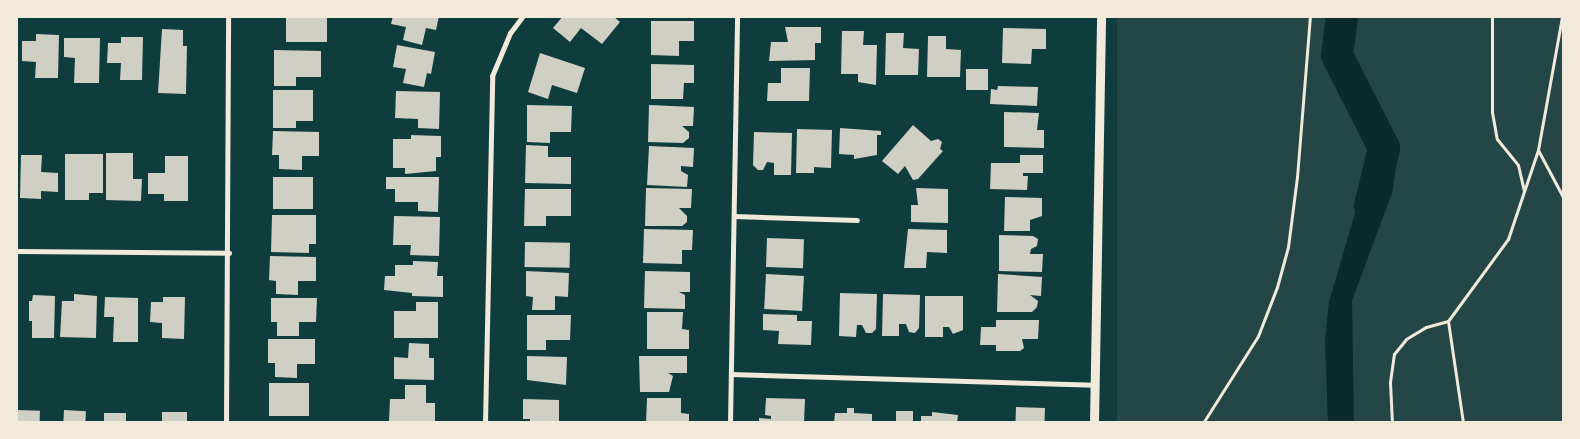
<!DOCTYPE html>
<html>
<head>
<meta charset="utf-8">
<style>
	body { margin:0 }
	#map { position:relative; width:1580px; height:439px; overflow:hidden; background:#0f3d3e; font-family:"Sofia Sans Condensed",sans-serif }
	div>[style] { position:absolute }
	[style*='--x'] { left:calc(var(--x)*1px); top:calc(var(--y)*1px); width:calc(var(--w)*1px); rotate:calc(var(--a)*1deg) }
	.green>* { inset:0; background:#244646; transform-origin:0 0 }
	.water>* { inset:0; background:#0a2a2b }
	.river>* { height:32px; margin:-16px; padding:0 16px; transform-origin:16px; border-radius:16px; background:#0a2a2b }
	.building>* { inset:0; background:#cfcfc3; transform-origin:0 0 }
	.path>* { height:3px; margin:-1.5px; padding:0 1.5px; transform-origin:1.5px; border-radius:1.5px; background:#f1e9da }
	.minor>* { height:5px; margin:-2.5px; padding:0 2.5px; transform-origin:2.5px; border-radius:2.5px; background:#f1e9da }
	.tertiary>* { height:9px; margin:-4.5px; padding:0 4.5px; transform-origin:4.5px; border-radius:4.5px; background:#f1e9da }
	span { translate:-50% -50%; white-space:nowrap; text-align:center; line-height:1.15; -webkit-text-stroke:4.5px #f1e9da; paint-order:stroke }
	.frame { position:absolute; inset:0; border:18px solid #f1e9da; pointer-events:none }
</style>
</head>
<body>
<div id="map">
	<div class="green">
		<i style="left:1117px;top:16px;width:447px;height:407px"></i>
	</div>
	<div class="water">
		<i style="clip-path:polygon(1370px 162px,1396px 164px,1393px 190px,1352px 301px,1354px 423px,1328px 423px,1325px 340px,1329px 302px)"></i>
	</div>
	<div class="river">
		<i style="--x:1342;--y:16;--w:39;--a:97"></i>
		<i style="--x:1337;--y:55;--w:104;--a:63.2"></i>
		<i style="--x:1384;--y:148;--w:60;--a:103.6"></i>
	</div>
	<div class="building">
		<i style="left:286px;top:16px;width:41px;height:26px"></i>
		<i style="clip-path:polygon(393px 16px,439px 16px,436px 30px,426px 28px,422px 45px,403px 40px,406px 27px,391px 24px)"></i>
		<i style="clip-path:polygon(563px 16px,613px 16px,620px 22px,602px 44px,581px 28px,570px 42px,553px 28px)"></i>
		<i style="clip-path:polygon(651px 21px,694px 21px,694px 41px,679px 41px,679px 56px,651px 55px)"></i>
		<i style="clip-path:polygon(785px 27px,821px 27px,821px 43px,815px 43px,815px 60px,769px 61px,771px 42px,788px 42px)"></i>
		<i style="clip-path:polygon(1003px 28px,1046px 29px,1046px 49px,1032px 49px,1031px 64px,1002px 63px)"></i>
		<i style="clip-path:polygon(162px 29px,183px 30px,183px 46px,187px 46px,186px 94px,158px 93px)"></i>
		<i style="clip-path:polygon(842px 31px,864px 31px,863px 45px,877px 45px,876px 85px,858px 82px,858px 74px,841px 74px)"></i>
		<i style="clip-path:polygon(886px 33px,904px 33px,903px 48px,919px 49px,918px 75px,885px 75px)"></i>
		<i style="clip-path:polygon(36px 34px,59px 35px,58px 78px,35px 78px,36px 62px,22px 61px,22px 41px,36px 41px)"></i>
		<i style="clip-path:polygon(928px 36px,946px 36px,946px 49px,961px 50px,960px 77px,927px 77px)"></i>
		<i style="clip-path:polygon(121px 37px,143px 37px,142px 80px,120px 80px,121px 63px,107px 63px,108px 43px,121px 43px)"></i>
		<i style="clip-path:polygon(64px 38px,100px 38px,99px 83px,74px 83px,75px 58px,64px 57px)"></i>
		<i style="clip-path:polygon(397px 45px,435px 52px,431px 74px,427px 73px,424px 87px,403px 83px,406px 69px,393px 67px)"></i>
		<i style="clip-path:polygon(274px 50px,321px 51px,321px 77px,296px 77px,296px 86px,274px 86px)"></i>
		<i style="clip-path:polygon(540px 53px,585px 68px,577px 93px,552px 85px,548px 99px,528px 92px)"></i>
		<i style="clip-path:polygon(651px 64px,694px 65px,694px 83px,684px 83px,683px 99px,651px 99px)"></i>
		<i style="clip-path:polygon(781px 68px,810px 68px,809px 101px,767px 101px,768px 83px,781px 83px)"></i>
		<i style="left:966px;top:69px;width:22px;height:21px"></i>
		<i style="clip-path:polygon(998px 86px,1038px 87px,1037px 106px,990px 104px,991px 89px,997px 90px)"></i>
		<i style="clip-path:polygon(273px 90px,313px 90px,313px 121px,296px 121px,296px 128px,273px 128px)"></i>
		<i style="clip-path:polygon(396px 91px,440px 92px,439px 129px,418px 128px,418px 119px,395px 118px)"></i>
		<i style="clip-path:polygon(527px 105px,572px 106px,571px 132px,550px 132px,550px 143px,527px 142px)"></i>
		<i style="clip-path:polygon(649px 105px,694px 107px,693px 126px,682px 126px,689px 132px,689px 138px,683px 143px,648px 142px)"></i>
		<i style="clip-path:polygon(1004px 112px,1039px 113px,1037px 130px,1044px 130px,1044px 148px,1004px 147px)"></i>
		<i style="clip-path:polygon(913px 125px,931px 141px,938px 139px,942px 142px,940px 149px,943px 151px,918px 179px,913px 180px,905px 166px,898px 174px,882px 161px)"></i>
		<i style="clip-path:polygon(840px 128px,881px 131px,881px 135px,877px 135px,877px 155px,854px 159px,854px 155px,839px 154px)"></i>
		<i style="clip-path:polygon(797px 129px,832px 130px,831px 168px,814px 167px,814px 173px,796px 173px)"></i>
		<i style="clip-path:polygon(273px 131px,319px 132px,319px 156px,302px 156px,302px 170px,279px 169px,279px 155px,272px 155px)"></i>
		<i style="clip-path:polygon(754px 132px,792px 133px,791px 175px,774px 175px,774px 163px,767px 162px,763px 170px,758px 170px,753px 165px)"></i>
		<i style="clip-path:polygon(411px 135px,441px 136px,441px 157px,436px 157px,436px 171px,405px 174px,405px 168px,393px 168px,393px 139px,411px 139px)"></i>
		<i style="clip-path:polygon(526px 145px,548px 146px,548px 157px,571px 157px,571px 184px,525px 183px)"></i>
		<i style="clip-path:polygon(649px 146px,694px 148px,693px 167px,681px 166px,681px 171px,688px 175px,687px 187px,647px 185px)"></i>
		<i style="clip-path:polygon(106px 153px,133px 153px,133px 179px,142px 179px,141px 201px,106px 200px)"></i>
		<i style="clip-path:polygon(65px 154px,103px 154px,103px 193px,89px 193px,89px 200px,65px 200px)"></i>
		<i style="clip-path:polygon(21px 155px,42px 155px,41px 172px,58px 173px,58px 192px,41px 191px,41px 199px,20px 198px)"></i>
		<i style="clip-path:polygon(1020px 155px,1043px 155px,1043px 173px,1023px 173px,1023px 176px,1028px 176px,1027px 190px,990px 189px,991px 163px,1020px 163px)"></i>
		<i style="clip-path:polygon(165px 156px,188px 156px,188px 201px,164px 201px,164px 194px,148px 194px,148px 173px,165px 173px)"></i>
		<i style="left:313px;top:177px;width:32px;height:40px;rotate:90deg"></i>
		<i style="clip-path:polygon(386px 177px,439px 177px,438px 212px,418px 211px,418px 202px,395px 202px,395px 189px,386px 189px)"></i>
		<i style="clip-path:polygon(646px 188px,692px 189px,691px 208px,679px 208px,687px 216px,687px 222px,682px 226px,645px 226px)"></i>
		<i style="clip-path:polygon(916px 188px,948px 189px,948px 223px,911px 222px,911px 205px,918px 205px)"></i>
		<i style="clip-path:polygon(525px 189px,571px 189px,571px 216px,546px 216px,546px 226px,524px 226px)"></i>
		<i style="clip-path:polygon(1005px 197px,1042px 198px,1042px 216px,1030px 220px,1030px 231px,1004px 231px)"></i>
		<i style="clip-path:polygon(272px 215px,316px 215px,316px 244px,309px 244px,309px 253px,271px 252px)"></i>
		<i style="clip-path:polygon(394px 216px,440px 217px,439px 256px,410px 255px,411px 245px,393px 245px)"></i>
		<i style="clip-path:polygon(644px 229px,693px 230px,692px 250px,682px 250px,682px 264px,643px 263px)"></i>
		<i style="clip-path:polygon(908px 229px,947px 230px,947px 253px,927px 252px,926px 268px,904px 268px)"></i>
		<i style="clip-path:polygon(999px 235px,1033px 236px,1038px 239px,1037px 246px,1031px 249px,1030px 254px,1043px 254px,1042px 272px,999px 271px)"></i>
		<i style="left:767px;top:238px;width:37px;height:29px;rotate:2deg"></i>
		<i style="left:525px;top:242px;width:45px;height:25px;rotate:1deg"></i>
		<i style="clip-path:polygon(270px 256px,316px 257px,316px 281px,298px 281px,298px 295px,276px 294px,276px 281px,269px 280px)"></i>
		<i style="clip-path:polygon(413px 261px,438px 262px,437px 276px,443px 276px,443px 297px,412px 296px,412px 293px,384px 290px,385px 276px,395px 276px,395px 265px,413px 265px)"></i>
		<i style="clip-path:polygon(526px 271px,569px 273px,568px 297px,555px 296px,555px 310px,532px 310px,533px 297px,526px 296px)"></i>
		<i style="clip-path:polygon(645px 271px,690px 272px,690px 292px,679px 292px,685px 295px,685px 309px,644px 308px)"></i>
		<i style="left:766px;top:274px;width:38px;height:35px;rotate:3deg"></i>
		<i style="clip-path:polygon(998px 274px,1042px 277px,1041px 296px,1030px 295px,1038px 301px,1037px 307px,1032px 312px,997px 312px)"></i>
		<i style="clip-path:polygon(840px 293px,877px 294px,876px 329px,872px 333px,866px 333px,862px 325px,857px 325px,856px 337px,839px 336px)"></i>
		<i style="clip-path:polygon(74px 294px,97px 296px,96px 338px,60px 337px,62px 301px,74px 301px)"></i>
		<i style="clip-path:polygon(883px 294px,920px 295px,919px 328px,915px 333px,909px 332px,906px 324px,899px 324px,899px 336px,882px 336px)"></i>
		<i style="clip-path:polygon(33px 295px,55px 296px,54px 338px,32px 338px,32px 321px,29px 321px,29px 301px,32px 301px)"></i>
		<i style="clip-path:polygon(925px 296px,963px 296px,963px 330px,953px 334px,949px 327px,943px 327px,943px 337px,925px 337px)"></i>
		<i style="clip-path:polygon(105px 297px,138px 298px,138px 342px,113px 342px,114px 317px,104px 317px)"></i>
		<i style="clip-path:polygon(163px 297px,185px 297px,184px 339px,162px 338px,162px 323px,150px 322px,151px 302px,163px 302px)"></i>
		<i style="clip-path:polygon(271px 298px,317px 298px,316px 322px,299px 322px,299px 336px,277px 336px,277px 322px,271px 322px)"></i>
		<i style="clip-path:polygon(416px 302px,438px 302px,438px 338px,394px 338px,394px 311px,416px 311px)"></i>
		<i style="clip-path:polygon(647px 312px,683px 312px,682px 329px,689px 330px,689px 349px,647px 349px)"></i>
		<i style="clip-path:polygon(763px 314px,797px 315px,797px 321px,812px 321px,811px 345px,778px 344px,779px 331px,763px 330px)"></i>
		<i style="clip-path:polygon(527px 315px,571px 315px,570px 340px,546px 340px,546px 350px,527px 350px)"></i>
		<i style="clip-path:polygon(996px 320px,1039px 320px,1038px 339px,1022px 339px,1024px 348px,1020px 351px,996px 351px,996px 345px,980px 345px,981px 327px,996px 327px)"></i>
		<i style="clip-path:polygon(268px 339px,315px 339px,315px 364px,297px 364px,297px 378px,275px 377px,275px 363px,268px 363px)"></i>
		<i style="clip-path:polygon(409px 343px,429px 344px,429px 358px,434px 358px,434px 380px,394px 379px,394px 357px,408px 358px)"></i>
		<i style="clip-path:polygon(527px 356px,567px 357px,566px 385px,527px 380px)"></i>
		<i style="clip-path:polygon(639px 356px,687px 356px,687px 373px,668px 373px,673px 376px,669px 392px,640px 392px)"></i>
		<i style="left:269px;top:383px;width:40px;height:33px"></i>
		<i style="clip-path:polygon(405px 385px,426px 385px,426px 403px,435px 403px,435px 422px,389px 421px,390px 399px,405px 399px)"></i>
		<i style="clip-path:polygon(647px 398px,681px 398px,681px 413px,689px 414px,689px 423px,646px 423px)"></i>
		<i style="clip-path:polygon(766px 398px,805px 399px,804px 423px,759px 423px,759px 418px,771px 419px,771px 416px,765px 415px)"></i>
		<i style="clip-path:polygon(523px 399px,559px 400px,559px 423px,530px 423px,530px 419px,523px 419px)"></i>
		<i style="left:1016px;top:407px;width:29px;height:16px;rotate:2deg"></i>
		<i style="clip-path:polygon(847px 408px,854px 408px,854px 413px,872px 414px,872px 423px,834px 423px,835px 413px,847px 413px)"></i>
		<i style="left:17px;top:410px;width:23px;height:13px;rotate:2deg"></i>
		<i style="left:64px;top:410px;width:22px;height:13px;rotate:3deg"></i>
		<i style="left:896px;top:411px;width:17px;height:12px"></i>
		<i style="left:162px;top:412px;width:25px;height:11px"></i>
		<i style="clip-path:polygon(932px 412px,958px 415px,957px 423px,921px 423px,921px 416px,932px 416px)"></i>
		<i style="left:104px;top:413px;width:22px;height:10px"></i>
	</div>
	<div class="path">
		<i style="--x:1492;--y:16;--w:96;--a:90"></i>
		<i style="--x:1492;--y:112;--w:27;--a:80"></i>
		<i style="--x:1497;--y:139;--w:33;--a:51"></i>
		<i style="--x:1518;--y:165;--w:26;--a:77"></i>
		<i style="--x:1538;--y:150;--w:55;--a:62"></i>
		<i style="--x:1448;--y:321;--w:103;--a:81.6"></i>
		<i style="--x:1203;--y:423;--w:103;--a:-57.7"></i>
		<i style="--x:1258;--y:336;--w:53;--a:-68.8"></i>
		<i style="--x:1277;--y:287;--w:41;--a:-74.6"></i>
		<i style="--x:1288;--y:247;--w:71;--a:-82.7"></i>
		<i style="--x:1297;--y:177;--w:162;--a:-85.4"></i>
		<i style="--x:1392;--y:423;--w:41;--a:-92.8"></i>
		<i style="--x:1390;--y:382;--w:28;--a:-82"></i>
		<i style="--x:1394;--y:354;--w:19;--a:-51"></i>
		<i style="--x:1406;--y:339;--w:23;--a:-31"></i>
		<i style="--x:1426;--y:327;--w:23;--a:-15"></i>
		<i style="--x:1448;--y:321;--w:102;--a:-53.8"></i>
		<i style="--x:1508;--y:239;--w:94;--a:-71.4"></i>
		<i style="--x:1538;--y:150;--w:136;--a:-79.8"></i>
	</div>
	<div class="minor">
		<i style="--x:734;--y:216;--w:123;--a:1.9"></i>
		<i style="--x:16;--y:251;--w:213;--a:0.5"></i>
		<i style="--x:731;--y:374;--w:364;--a:1.7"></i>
		<i style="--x:226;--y:423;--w:407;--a:-89.7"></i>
		<i style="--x:485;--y:423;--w:347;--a:-88.8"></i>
		<i style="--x:492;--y:76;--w:47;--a:-67.3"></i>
		<i style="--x:510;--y:33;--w:21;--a:-53"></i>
		<i style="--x:730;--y:423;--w:407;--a:-89"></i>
	</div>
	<div class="tertiary">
		<i style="--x:1094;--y:423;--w:407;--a:-89"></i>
	</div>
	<div class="frame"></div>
</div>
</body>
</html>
